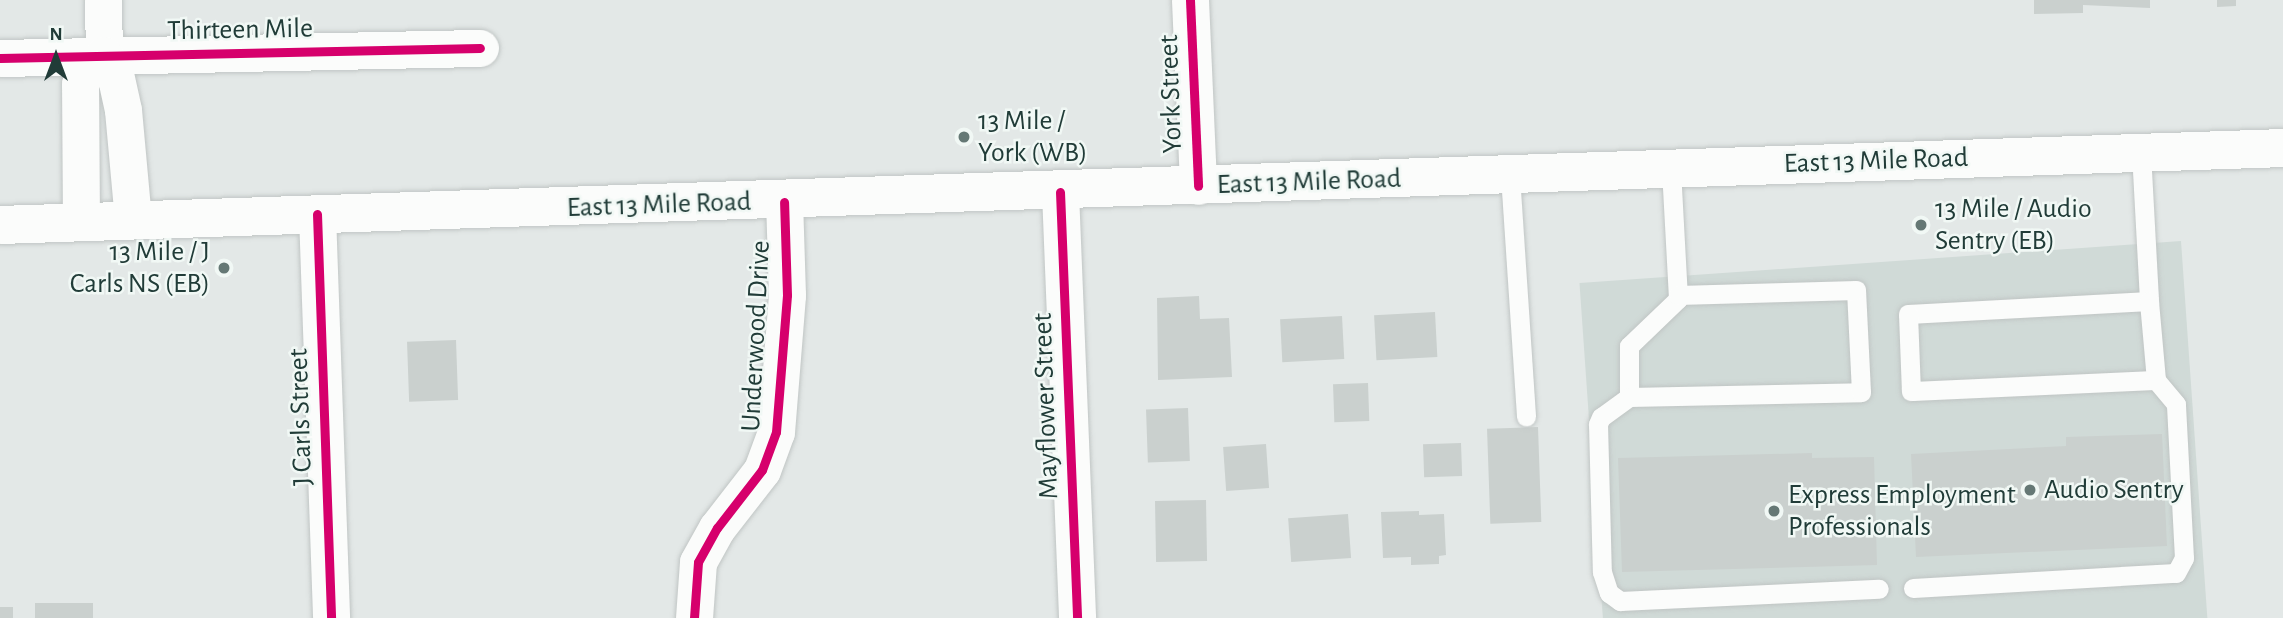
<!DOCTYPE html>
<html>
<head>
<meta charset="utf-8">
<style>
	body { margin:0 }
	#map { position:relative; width:2283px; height:618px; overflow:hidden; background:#e3e8e7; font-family:"Alegreya Sans",sans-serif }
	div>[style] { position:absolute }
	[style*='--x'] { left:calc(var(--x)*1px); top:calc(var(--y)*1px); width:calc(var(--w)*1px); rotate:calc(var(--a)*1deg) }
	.built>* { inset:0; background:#d0dad7; transform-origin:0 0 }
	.building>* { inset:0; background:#cad0ce; transform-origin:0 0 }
	.roads { filter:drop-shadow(0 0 2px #c0c5c4) drop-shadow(0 0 2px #c0c5c4) }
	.service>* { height:19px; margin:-9.5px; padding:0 9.5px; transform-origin:9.5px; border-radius:9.5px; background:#fbfcfb }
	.minor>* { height:37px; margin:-18.5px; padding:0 18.5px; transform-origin:18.5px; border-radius:18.5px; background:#fbfcfb }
	.secondary>* { height:38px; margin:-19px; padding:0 19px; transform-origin:19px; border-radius:19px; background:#fbfcfb }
	.cycleway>* { height:9px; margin:-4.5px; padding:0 4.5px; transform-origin:4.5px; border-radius:4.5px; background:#d6006c }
	.dots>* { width:19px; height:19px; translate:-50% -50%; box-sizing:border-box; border:4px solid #f1f8f5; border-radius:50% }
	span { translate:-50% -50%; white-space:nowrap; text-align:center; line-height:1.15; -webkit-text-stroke:5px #f1f8f5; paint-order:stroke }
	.street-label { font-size:28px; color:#213c38 }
	.poi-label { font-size:28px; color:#213c38 }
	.left { translate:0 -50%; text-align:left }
	.right { translate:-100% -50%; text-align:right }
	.north { position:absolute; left:21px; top:21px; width:70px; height:70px; -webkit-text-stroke:5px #f1f8f5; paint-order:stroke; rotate:0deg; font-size:19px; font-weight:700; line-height:28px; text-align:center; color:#213c38 }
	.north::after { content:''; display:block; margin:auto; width:24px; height:32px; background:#213c38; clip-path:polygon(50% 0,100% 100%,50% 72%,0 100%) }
</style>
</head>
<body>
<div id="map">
	<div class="built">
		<i style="left:2181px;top:241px;width:378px;height:603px;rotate:86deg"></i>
	</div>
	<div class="building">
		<i style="clip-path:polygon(2034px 0,2150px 0,2150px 8px,2083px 5px,2083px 13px,2034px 14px)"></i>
		<i style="clip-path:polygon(2217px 0,2236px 0,2236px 6px,2217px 7px)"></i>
		<i style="clip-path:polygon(1199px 296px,1200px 319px,1229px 318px,1232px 377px,1158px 380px,1157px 298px)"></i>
		<i style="left:1435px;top:312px;width:45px;height:61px;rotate:87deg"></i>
		<i style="left:1342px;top:316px;width:43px;height:62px;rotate:87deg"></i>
		<i style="left:456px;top:340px;width:60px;height:49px;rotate:88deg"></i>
		<i style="left:1368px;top:383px;width:38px;height:35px;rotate:88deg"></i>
		<i style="left:1188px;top:408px;width:53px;height:42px;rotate:88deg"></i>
		<i style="left:1538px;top:427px;width:95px;height:51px;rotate:88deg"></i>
		<i style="clip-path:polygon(2162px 434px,2167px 546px,1916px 557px,1911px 454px,2066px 446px,2066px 437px)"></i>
		<i style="left:1461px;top:443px;width:33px;height:38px;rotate:88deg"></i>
		<i style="left:1266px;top:444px;width:44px;height:43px;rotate:86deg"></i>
		<i style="clip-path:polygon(1812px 453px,1812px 458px,1874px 457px,1877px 565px,1622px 572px,1618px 458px)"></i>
		<i style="left:1206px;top:500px;width:61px;height:51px;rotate:89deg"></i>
		<i style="clip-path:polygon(1419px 511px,1419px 515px,1444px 514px,1446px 555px,1439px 556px,1439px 564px,1411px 565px,1411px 557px,1383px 558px,1381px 512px)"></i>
		<i style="left:1348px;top:514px;width:44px;height:60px;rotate:86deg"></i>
		<i style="left:93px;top:603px;width:15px;height:58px;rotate:90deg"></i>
		<i style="left:0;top:607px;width:13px;height:11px"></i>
	</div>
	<div class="roads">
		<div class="service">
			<i style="--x:2141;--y:152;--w:149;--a:86.9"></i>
			<i style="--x:2149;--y:301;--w:241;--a:176.9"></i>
			<i style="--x:1908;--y:314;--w:77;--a:87.8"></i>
			<i style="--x:1911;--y:391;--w:245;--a:-2.6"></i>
			<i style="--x:2156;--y:380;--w:79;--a:-95.1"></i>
			<i style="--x:1671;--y:169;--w:130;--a:86.9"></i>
			<i style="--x:1678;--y:299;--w:68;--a:136.2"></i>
			<i style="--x:1629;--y:346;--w:51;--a:90"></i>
			<i style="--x:1629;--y:397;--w:232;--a:-1.2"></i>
			<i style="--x:1861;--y:392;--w:102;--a:-92.8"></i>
			<i style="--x:1856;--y:290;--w:178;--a:178.4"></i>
			<i style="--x:1510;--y:175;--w:242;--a:86.2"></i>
			<i style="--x:1629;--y:397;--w:34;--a:144"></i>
			<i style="--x:1601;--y:417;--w:8;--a:113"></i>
			<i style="--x:1598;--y:424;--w:148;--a:88.5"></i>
			<i style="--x:1602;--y:572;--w:22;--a:72"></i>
			<i style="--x:1609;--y:593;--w:14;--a:36"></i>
			<i style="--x:1620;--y:601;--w:259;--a:-2.7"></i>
			<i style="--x:1913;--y:588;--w:263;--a:-3.3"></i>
			<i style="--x:2176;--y:573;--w:17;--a:-62"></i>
			<i style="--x:2184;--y:558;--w:154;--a:-93"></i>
			<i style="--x:2176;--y:404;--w:31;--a:-130"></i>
		</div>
		<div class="minor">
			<i style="--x:103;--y:0;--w:55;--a:89"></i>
			<i style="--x:1190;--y:0;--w:186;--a:87.5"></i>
			<i style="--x:0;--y:58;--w:480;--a:-1.2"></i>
			<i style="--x:1060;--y:192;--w:426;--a:87.7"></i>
			<i style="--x:317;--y:214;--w:404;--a:88"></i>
			<i style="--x:81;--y:222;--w:138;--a:-90.4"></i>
			<i style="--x:80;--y:84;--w:17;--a:-65"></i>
			<i style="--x:87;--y:69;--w:22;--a:-39"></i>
			<i style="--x:104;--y:55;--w:17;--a:54"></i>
			<i style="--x:114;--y:69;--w:42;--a:77.6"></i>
			<i style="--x:123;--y:110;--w:110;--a:84.8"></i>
			<i style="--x:694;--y:618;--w:56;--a:-85.9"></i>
			<i style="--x:698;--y:562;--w:39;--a:-61"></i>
			<i style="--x:717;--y:528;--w:73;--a:-52.2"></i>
			<i style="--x:762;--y:470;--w:40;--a:-69.8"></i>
			<i style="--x:776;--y:432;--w:137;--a:-85.4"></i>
			<i style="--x:787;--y:295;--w:93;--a:-91.8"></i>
		</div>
		<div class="secondary">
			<i style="--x:0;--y:225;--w:2284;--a:-1.93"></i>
		</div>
	</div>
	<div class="cycleway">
		<i style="--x:1190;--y:0;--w:186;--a:87.5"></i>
		<i style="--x:0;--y:58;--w:480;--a:-1.2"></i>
		<i style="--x:1060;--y:192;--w:426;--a:87.7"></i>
		<i style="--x:317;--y:214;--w:404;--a:88"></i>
		<i style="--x:694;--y:618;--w:56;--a:-85.9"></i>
		<i style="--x:698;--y:562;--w:39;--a:-61"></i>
		<i style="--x:717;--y:528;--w:73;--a:-52.2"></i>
		<i style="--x:762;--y:470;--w:40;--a:-69.8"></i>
		<i style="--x:776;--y:432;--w:137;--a:-85.4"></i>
		<i style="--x:787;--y:295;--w:93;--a:-91.8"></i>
	</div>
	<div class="dots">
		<i style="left:964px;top:137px;background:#657875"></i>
		<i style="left:1921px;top:225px;background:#657875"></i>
		<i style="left:224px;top:268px;background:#657875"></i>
		<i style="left:2030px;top:490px;background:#657875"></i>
		<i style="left:1774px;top:511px;background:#657875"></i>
	</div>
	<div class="street-label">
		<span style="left:240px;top:30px;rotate:-1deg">Thirteen Mile</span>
		<span style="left:1171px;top:94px;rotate:-92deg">York Street</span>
		<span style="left:1876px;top:161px;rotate:-2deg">East 13 Mile Road</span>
		<span style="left:1309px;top:182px;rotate:-2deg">East 13 Mile Road</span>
		<span style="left:659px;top:205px;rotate:-2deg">East 13 Mile Road</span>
		<span style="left:756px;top:336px;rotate:-87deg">Underwood Drive</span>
		<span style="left:1046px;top:406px;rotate:-92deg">Mayflower Street</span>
		<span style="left:301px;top:417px;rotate:-92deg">J Carls Street</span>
	</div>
	<div class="poi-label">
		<span class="left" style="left:978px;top:137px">13 Mile /<br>York (WB)</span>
		<span class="left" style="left:1935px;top:225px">13 Mile / Audio<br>Sentry (EB)</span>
		<span class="right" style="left:210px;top:268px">13 Mile / J<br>Carls NS (EB)</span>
		<span class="left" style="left:2044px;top:490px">Audio Sentry</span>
		<span class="left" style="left:1788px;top:511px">Express Employment<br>Professionals</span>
	</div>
	<div class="north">N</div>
</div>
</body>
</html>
